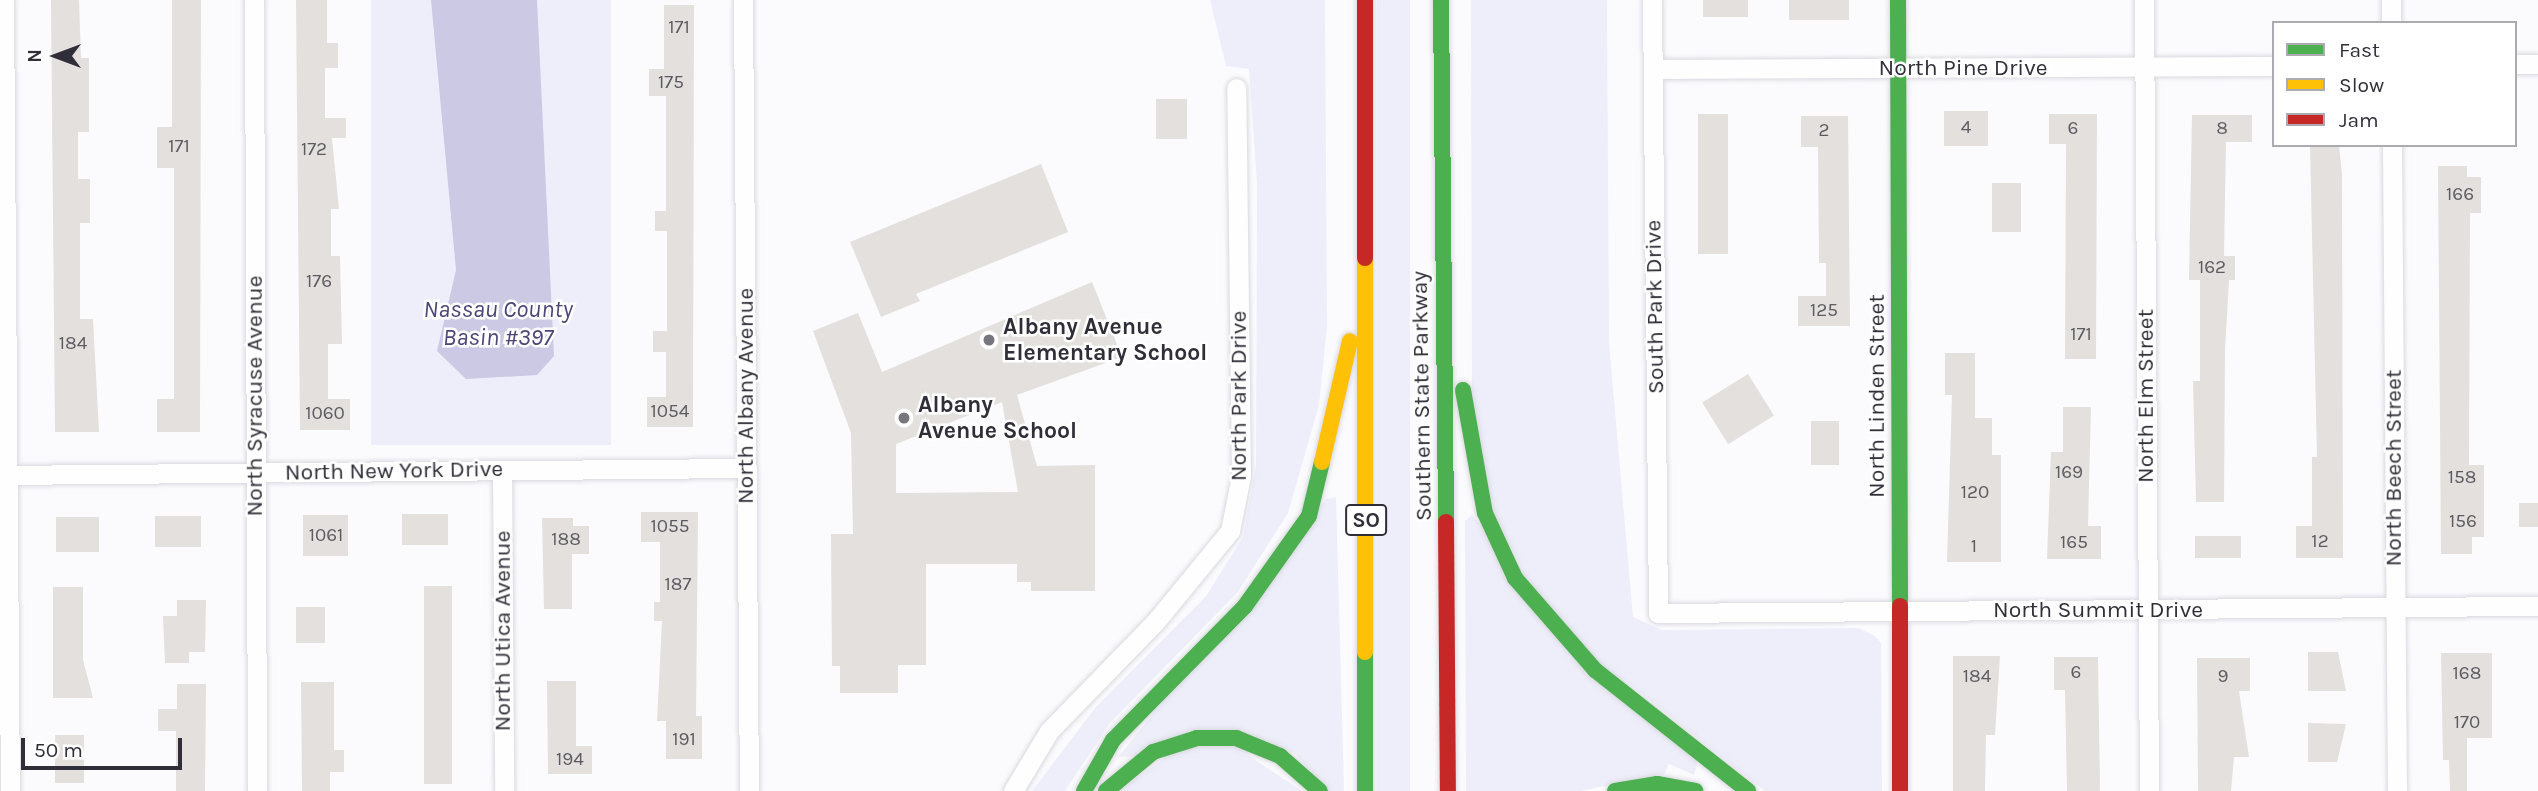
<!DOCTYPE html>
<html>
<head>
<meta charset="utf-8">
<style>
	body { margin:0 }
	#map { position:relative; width:2538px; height:791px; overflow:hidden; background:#fbfbfe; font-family:Karla,sans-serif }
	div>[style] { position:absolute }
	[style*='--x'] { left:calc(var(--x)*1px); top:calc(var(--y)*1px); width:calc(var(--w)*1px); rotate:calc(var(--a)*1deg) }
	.green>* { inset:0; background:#eeeefb; transform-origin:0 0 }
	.water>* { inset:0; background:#cbc9e3 }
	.building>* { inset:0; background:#e3e0dd; transform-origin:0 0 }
	.roads { filter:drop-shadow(0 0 2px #d8d8df) drop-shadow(0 0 2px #d8d8df) }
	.street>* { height:19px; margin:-9.5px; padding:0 9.5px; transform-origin:9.5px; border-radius:9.5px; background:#fefeff }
	.fast>* { height:16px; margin:-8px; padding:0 8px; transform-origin:8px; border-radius:8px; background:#4caf50 }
	.slow>* { height:16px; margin:-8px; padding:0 8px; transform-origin:8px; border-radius:8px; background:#ffc107 }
	.jam>* { height:16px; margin:-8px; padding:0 8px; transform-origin:8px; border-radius:8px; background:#c62828 }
	.dots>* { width:19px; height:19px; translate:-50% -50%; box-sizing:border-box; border:4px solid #fff; border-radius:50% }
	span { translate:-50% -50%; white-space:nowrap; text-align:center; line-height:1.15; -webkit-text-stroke:5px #fff; paint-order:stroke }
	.number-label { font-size:19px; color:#5d5b62 }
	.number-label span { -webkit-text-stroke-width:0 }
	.shield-label span { padding:2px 5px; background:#fff; border:2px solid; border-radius:5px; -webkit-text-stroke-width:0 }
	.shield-label { font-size:21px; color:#302f39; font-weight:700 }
	.street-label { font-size:23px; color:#302f39 }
	.poi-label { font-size:23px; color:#302f39; font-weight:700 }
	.left { translate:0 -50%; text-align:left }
	.water-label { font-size:24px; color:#4c4778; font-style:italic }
	.legend { position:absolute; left:2272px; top:21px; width:245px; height:126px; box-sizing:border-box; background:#fff; border:2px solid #acacb0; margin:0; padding:9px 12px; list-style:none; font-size:21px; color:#302f39 }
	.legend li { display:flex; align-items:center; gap:14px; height:35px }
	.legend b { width:35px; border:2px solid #acacb0 }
	.north { position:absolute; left:21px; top:21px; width:70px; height:70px; -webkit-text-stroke:5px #fff; paint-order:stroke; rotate:270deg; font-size:19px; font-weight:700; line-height:28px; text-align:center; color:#302f39 }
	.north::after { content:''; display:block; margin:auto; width:24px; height:32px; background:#302f39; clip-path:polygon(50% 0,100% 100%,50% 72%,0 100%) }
	.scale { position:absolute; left:21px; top:738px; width:161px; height:32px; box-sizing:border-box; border:4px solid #302f39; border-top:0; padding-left:9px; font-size:21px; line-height:24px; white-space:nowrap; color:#302f39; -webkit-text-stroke:5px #fff; paint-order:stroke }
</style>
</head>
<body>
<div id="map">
	<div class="green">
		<i style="left:371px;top:0;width:240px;height:445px"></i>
		<i style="clip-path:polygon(1210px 0,1325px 0,1327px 326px,1319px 405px,1288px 513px,1238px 592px,1110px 723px,1065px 791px,1032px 791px,1095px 708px,1206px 596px,1243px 537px,1256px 466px,1257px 184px,1249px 69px,1226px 66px)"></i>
		<i style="left:1377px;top:0;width:33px;height:791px"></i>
		<i style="clip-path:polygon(1471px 0,1607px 0,1609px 342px,1633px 617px,1662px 630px,1858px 628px,1875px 636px,1881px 643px,1882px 791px,1765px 791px,1596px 657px,1533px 590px,1489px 504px,1472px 423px)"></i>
		<i style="clip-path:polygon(1336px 497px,1344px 791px,1327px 791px,1294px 752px,1118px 757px,1326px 499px)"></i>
		<i style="clip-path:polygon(1472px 515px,1698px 761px,1694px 775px,1669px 764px,1664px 774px,1580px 791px,1466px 791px,1465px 521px)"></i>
		<i style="clip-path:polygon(1178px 748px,1239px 749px,1302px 791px,1119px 791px)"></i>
	</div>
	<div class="water">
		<i style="clip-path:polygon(431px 0,537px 0,554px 356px,537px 375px,466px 379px,437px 351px,456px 270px)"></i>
	</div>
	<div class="building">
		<i style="clip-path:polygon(51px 0,79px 0,81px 58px,89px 58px,89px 132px,78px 132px,78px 179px,90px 179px,90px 223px,80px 223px,80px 319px,93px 319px,99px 432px,55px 432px)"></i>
		<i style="clip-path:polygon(172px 0,201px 0,200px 432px,157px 432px,157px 399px,174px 399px,174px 168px,157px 168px,157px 127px,172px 127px)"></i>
		<i style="clip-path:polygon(296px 0,327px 0,327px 43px,338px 43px,338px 68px,325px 68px,325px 118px,346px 118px,346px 138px,332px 138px,339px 209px,331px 209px,331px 256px,340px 256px,342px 344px,328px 344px,328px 399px,350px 399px,350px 430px,300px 430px)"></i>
		<i style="left:1703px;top:0;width:45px;height:17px"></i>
		<i style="left:1789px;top:0;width:60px;height:20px"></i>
		<i style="clip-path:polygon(664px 5px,694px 5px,693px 427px,647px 427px,647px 397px,666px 397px,666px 352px,653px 352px,653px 331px,667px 331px,667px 231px,655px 231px,655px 211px,666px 211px,666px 96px,649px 96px,649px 69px,664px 69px)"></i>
		<i style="left:1156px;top:99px;width:31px;height:40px"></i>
		<i style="left:1944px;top:111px;width:44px;height:35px"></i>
		<i style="left:1698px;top:114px;width:30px;height:140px"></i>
		<i style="clip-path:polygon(2049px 114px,2097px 114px,2096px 359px,2065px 359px,2066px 144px,2049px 144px)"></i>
		<i style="clip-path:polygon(2192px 115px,2252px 115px,2252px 142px,2226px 142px,2224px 256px,2235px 256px,2235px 280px,2229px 280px,2225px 350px,2224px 502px,2196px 502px,2193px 381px,2200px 381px,2200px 280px,2189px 280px)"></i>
		<i style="clip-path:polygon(1801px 116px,1848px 116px,1850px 326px,1798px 326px,1798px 296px,1826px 296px,1826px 263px,1819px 263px,1818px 147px,1801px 147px)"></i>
		<i style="clip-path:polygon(2310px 145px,2339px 145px,2342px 175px,2343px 558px,2296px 558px,2296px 526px,2312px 526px,2312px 457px,2317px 457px)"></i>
		<i style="clip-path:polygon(1041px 164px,1068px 232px,916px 294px,920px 301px,881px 317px,850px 242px)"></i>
		<i style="clip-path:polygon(2438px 166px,2467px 166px,2467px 177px,2481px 177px,2481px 213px,2470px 213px,2469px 465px,2484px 465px,2484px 537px,2472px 537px,2472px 554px,2441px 554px)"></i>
		<i style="left:1992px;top:183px;width:29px;height:49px"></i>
		<i style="clip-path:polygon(evenodd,1092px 282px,1122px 357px,1017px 395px,1037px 466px,1095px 465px,1095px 591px,1031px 591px,1031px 582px,1017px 582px,1017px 564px,926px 564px,926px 665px,898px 665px,898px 693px,840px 693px,840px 666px,832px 666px,831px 534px,853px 534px,851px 433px,813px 331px,858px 313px,882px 372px,1092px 282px,1002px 402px,1018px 492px,896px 493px,896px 444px,1002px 402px)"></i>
		<i style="clip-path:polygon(1945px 353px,1975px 353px,1975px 418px,1992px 418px,1992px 455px,2001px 455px,2001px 562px,1947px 562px,1952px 395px,1945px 395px)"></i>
		<i style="left:1748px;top:374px;width:49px;height:54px;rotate:58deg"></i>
		<i style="clip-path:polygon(2063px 407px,2091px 407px,2088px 526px,2101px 526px,2101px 559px,2047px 559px,2051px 452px,2063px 452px)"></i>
		<i style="left:1811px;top:421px;width:28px;height:44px"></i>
		<i style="left:2519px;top:503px;width:19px;height:24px"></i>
		<i style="clip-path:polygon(641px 512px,698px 512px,696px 716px,702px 716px,702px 759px,666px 759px,666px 721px,657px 721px,662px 621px,654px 621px,654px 602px,660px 602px,660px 542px,641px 542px)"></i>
		<i style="left:402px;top:514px;width:46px;height:31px"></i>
		<i style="left:303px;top:515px;width:45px;height:41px"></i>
		<i style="left:155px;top:516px;width:46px;height:31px"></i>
		<i style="left:56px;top:517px;width:43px;height:35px"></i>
		<i style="clip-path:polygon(542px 518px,573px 518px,573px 526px,589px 526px,589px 554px,572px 554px,572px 609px,544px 609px)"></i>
		<i style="left:2195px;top:536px;width:46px;height:22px"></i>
		<i style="left:424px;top:586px;width:28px;height:198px"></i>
		<i style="clip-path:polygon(53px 587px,83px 587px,83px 660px,93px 698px,53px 698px)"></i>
		<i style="clip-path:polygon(177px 600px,206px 600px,205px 652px,189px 652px,189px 663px,165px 663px,163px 616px,177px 616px)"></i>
		<i style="left:296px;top:607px;width:29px;height:36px"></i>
		<i style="clip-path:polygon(2308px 652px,2338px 652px,2346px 691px,2308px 691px)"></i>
		<i style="clip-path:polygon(2441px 653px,2492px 653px,2492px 738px,2467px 738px,2467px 791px,2450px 791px,2449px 760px,2443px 760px)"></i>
		<i style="clip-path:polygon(1953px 656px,2000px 656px,1995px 735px,1986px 735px,1985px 791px,1953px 791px)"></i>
		<i style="clip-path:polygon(2054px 657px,2098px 657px,2100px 791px,2067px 791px,2065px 690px,2054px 690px)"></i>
		<i style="clip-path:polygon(2197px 658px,2250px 658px,2250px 691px,2239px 691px,2249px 757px,2234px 757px,2231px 791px,2198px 791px)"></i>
		<i style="clip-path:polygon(547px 681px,576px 681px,576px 746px,592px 746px,592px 774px,548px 774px)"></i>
		<i style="clip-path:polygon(301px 682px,334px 682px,334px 750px,344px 750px,344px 772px,330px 772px,330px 791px,302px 791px)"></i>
		<i style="clip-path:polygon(177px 684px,206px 684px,205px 791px,176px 791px,176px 731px,158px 731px,158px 709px,177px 709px)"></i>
		<i style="clip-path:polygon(2308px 723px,2346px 724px,2337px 762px,2308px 762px)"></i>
		<i style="left:55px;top:735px;width:29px;height:48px"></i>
	</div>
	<div class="roads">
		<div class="street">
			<i style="--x:4;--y:0;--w:791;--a:89.57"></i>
			<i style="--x:254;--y:0;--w:791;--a:89.78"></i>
			<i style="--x:743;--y:0;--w:791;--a:89.57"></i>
			<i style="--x:1652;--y:0;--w:613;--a:89.44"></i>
			<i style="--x:1658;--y:613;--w:880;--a:-0.46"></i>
			<i style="--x:2144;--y:0;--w:791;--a:89.64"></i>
			<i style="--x:2391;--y:0;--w:23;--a:90"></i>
			<i style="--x:2515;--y:64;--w:23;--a:0"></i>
			<i style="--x:1653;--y:69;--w:621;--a:-0.28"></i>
			<i style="--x:2392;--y:145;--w:646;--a:89.56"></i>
			<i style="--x:502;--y:470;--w:321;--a:89.6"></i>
			<i style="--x:0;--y:475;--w:747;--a:-0.54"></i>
			<i style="--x:1013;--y:791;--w:70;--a:-59"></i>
			<i style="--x:1049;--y:731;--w:153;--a:-45.8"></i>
			<i style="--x:1156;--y:621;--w:117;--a:-50.6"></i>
			<i style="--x:1230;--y:531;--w:56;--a:-78.7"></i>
			<i style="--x:1241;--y:476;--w:388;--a:-90.7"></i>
		</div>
		<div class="fast">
			<i style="--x:1441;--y:0;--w:522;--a:89.45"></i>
			<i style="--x:1898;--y:0;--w:606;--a:89.81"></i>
			<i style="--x:1463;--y:390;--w:125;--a:79.9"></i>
			<i style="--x:1485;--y:513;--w:72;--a:65.2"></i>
			<i style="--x:1515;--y:578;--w:122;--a:49"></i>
			<i style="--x:1595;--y:670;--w:195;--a:38.3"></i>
			<i style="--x:1365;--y:652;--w:139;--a:90"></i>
			<i style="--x:1084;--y:791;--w:59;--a:-60.4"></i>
			<i style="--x:1113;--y:740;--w:188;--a:-45.4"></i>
			<i style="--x:1245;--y:606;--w:110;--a:-54.6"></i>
			<i style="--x:1309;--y:516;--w:56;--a:-76.5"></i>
			<i style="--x:1106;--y:791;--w:61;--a:-39.7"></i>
			<i style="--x:1153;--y:752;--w:46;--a:-17.7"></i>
			<i style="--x:1197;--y:738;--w:39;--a:0"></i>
			<i style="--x:1236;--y:738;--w:48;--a:22.2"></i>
			<i style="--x:1280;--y:756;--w:53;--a:41.2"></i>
			<i style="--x:1615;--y:791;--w:43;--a:-9.5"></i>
			<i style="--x:1657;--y:784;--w:39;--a:10"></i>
		</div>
		<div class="slow">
			<i style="--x:1365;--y:258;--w:394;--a:90"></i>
			<i style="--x:1322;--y:462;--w:124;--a:-77"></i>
		</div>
		<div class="jam">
			<i style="--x:1365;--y:0;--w:258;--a:90"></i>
			<i style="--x:1446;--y:522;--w:269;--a:89.6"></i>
			<i style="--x:1900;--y:606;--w:185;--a:90"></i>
		</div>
	</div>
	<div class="dots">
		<i style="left:989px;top:340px;background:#77767e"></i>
		<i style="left:904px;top:418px;background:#77767e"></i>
	</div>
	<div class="number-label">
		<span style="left:679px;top:28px">171</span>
		<span style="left:671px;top:83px">175</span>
		<span style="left:1966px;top:128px">4</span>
		<span style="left:2073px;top:129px">6</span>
		<span style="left:2222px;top:129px">8</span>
		<span style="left:1824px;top:131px">2</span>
		<span style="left:179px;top:147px">171</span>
		<span style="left:314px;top:150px">172</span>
		<span style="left:2460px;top:195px">166</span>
		<span style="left:2212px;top:268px">162</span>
		<span style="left:319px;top:282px">176</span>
		<span style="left:1824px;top:311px">125</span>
		<span style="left:2081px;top:335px">171</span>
		<span style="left:73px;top:344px">184</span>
		<span style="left:670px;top:412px">1054</span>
		<span style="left:325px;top:414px">1060</span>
		<span style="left:2069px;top:473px">169</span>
		<span style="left:2462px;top:478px">158</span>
		<span style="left:1975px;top:493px">120</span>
		<span style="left:2463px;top:522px">156</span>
		<span style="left:670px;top:527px">1055</span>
		<span style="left:326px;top:536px">1061</span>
		<span style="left:566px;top:540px">188</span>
		<span style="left:2320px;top:542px">12</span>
		<span style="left:2074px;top:543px">165</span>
		<span style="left:1974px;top:547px">1</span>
		<span style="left:678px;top:585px">187</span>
		<span style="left:2076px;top:673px">6</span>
		<span style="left:2467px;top:674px">168</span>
		<span style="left:1977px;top:677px">184</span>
		<span style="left:2223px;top:677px">9</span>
		<span style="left:2467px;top:723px">170</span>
		<span style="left:684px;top:740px">191</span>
		<span style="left:570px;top:760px">194</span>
	</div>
	<div class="shield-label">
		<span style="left:1366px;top:520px">SO</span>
	</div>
	<div class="street-label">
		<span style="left:1963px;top:68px">North Pine Drive</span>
		<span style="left:1655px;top:307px;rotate:-91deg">South Park Drive</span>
		<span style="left:255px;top:396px;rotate:-90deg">North Syracuse Avenue</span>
		<span style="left:746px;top:396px;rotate:-90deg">North Albany Avenue</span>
		<span style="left:1239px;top:396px;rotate:-90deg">North Park Drive</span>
		<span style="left:1422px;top:396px;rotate:-91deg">Southern State Parkway</span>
		<span style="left:1877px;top:396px;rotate:-90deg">North Linden Street</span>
		<span style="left:2146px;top:396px;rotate:-90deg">North Elm Street</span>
		<span style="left:2394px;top:468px;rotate:-90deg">North Beech Street</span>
		<span style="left:394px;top:471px;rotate:-1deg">North New York Drive</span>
		<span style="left:2098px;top:610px">North Summit Drive</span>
		<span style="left:503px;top:631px;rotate:-90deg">North Utica Avenue</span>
	</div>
	<div class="poi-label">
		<span class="left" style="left:1003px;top:340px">Albany Avenue<br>Elementary School</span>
		<span class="left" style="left:918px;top:418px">Albany<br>Avenue School</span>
	</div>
	<div class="water-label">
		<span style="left:498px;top:324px">Nassau County<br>Basin #397</span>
	</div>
	<ul class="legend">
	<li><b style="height:9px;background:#4caf50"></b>Fast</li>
	<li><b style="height:9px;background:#ffc107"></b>Slow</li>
	<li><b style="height:9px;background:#c62828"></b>Jam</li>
	</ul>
	<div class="north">N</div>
	<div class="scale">50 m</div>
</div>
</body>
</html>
